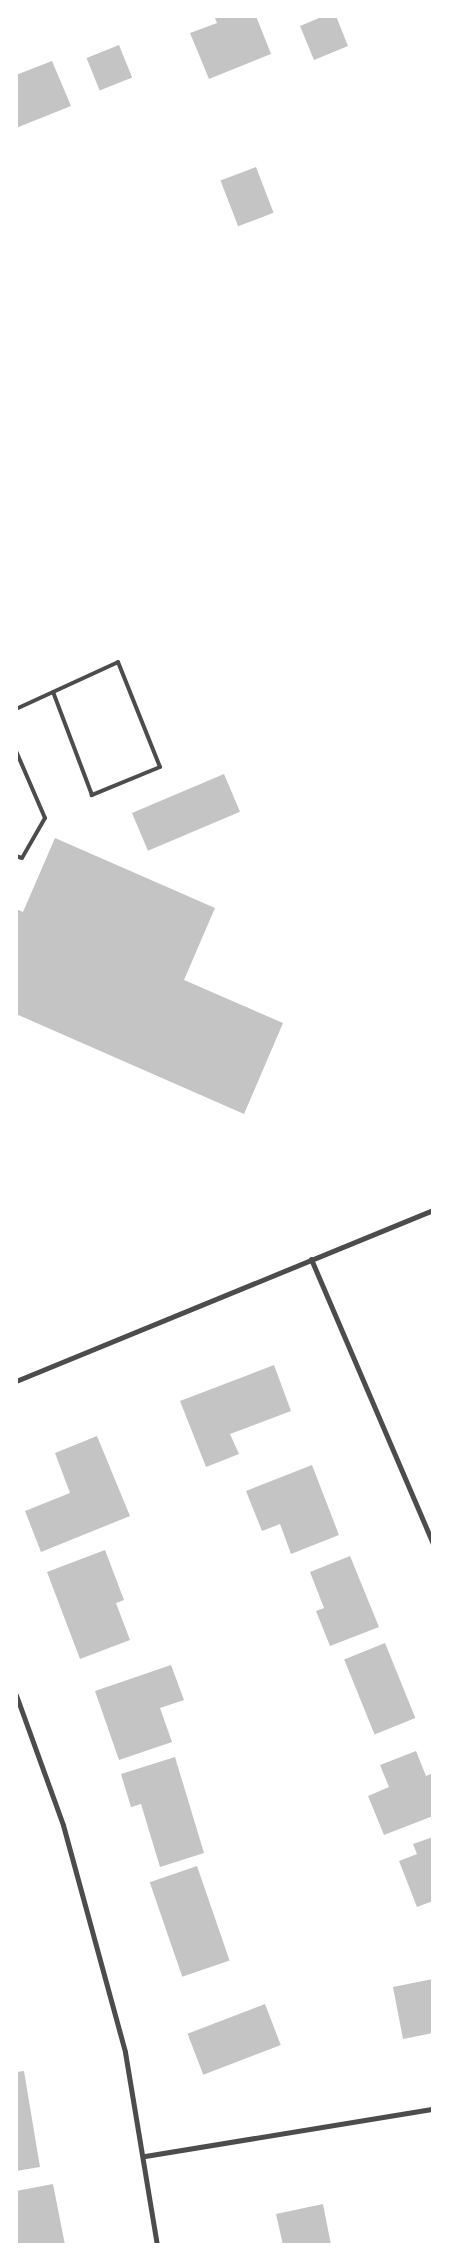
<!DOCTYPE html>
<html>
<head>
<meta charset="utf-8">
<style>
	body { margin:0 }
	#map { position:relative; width:449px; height:2261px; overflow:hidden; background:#fff; font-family:Raleway,sans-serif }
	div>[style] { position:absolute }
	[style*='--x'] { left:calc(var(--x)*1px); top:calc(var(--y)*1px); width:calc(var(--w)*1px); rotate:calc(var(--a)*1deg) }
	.building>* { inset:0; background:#c4c4c4; transform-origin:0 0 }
	.service>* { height:4px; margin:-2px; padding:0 2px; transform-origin:2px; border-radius:2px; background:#4c4c4c }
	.minor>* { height:5px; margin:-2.5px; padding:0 2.5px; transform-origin:2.5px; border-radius:2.5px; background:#4c4c4c }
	span { translate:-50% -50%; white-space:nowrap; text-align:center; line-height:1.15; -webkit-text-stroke:4px #fff; paint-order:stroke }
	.frame { position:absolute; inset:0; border:18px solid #fff; pointer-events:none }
</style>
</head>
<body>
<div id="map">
	<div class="building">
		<i style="clip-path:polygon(214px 16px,256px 16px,271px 54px,209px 79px,190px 33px,217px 23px)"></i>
		<i style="clip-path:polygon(324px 16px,336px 16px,348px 46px,314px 60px,300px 26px)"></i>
		<i style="left:119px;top:45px;width:35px;height:35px;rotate:68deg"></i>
		<i style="clip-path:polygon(52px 61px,71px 106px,16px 128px,16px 75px)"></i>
		<i style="left:256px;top:167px;width:49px;height:38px;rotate:69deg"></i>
		<i style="left:224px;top:774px;width:41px;height:100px;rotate:67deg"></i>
		<i style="clip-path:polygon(55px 838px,215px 908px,184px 980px,283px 1023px,244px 1114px,16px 1014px,16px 909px,23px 912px)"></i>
		<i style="clip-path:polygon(274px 1365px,291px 1411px,230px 1434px,239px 1454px,206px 1467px,180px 1401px)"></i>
		<i style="clip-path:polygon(97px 1436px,130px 1516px,41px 1552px,25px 1511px,70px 1493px,55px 1453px)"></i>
		<i style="clip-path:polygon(312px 1465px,339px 1535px,291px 1554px,280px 1524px,262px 1531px,246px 1491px)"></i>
		<i style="clip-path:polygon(105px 1550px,124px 1600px,116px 1603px,130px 1640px,80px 1659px,47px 1572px)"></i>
		<i style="clip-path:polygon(350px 1556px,379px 1627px,330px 1646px,316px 1611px,324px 1608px,310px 1572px)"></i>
		<i style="left:385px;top:1643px;width:81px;height:44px;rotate:68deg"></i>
		<i style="clip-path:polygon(171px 1665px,184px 1700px,160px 1708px,172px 1742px,119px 1760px,95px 1691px)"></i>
		<i style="clip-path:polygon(416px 1751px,426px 1776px,433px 1773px,433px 1816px,384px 1835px,368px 1796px,389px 1787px,380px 1765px)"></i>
		<i style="clip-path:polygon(175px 1757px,204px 1853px,160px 1867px,141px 1804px,131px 1807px,121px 1774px)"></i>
		<i style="clip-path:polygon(433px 1837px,433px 1901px,417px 1907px,399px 1861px,417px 1854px,413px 1844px)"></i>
		<i style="left:197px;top:1866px;width:100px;height:50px;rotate:71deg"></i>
		<i style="clip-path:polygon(433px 1979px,433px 2033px,403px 2039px,393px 1987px)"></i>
		<i style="left:265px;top:2004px;width:44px;height:83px;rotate:69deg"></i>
		<i style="clip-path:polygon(24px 2071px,40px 2167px,16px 2171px,16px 2072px)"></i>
		<i style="clip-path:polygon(53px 2184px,65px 2245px,16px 2245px,16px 2191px)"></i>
		<i style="clip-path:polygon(323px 2204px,331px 2245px,283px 2245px,276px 2214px)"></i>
	</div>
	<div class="service">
		<i style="--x:16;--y:709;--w:112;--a:-24.7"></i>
		<i style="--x:118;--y:662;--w:113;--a:68.2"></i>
		<i style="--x:160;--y:767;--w:74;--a:157.6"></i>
		<i style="--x:92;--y:795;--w:110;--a:-110.7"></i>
		<i style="--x:16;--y:751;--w:73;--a:66.6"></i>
		<i style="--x:45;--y:818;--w:46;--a:119.9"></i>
		<i style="--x:22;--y:858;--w:6;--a:-162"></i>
	</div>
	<div class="minor">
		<i style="--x:311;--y:1259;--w:310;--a:66.8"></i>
		<i style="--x:16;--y:1381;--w:451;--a:-22.3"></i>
		<i style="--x:16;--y:1695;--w:138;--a:70.1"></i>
		<i style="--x:63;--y:1825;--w:235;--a:74.7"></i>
		<i style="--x:125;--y:2052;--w:196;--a:80.6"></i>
		<i style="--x:145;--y:2156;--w:292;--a:-9.3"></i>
	</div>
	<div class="frame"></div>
</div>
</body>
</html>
